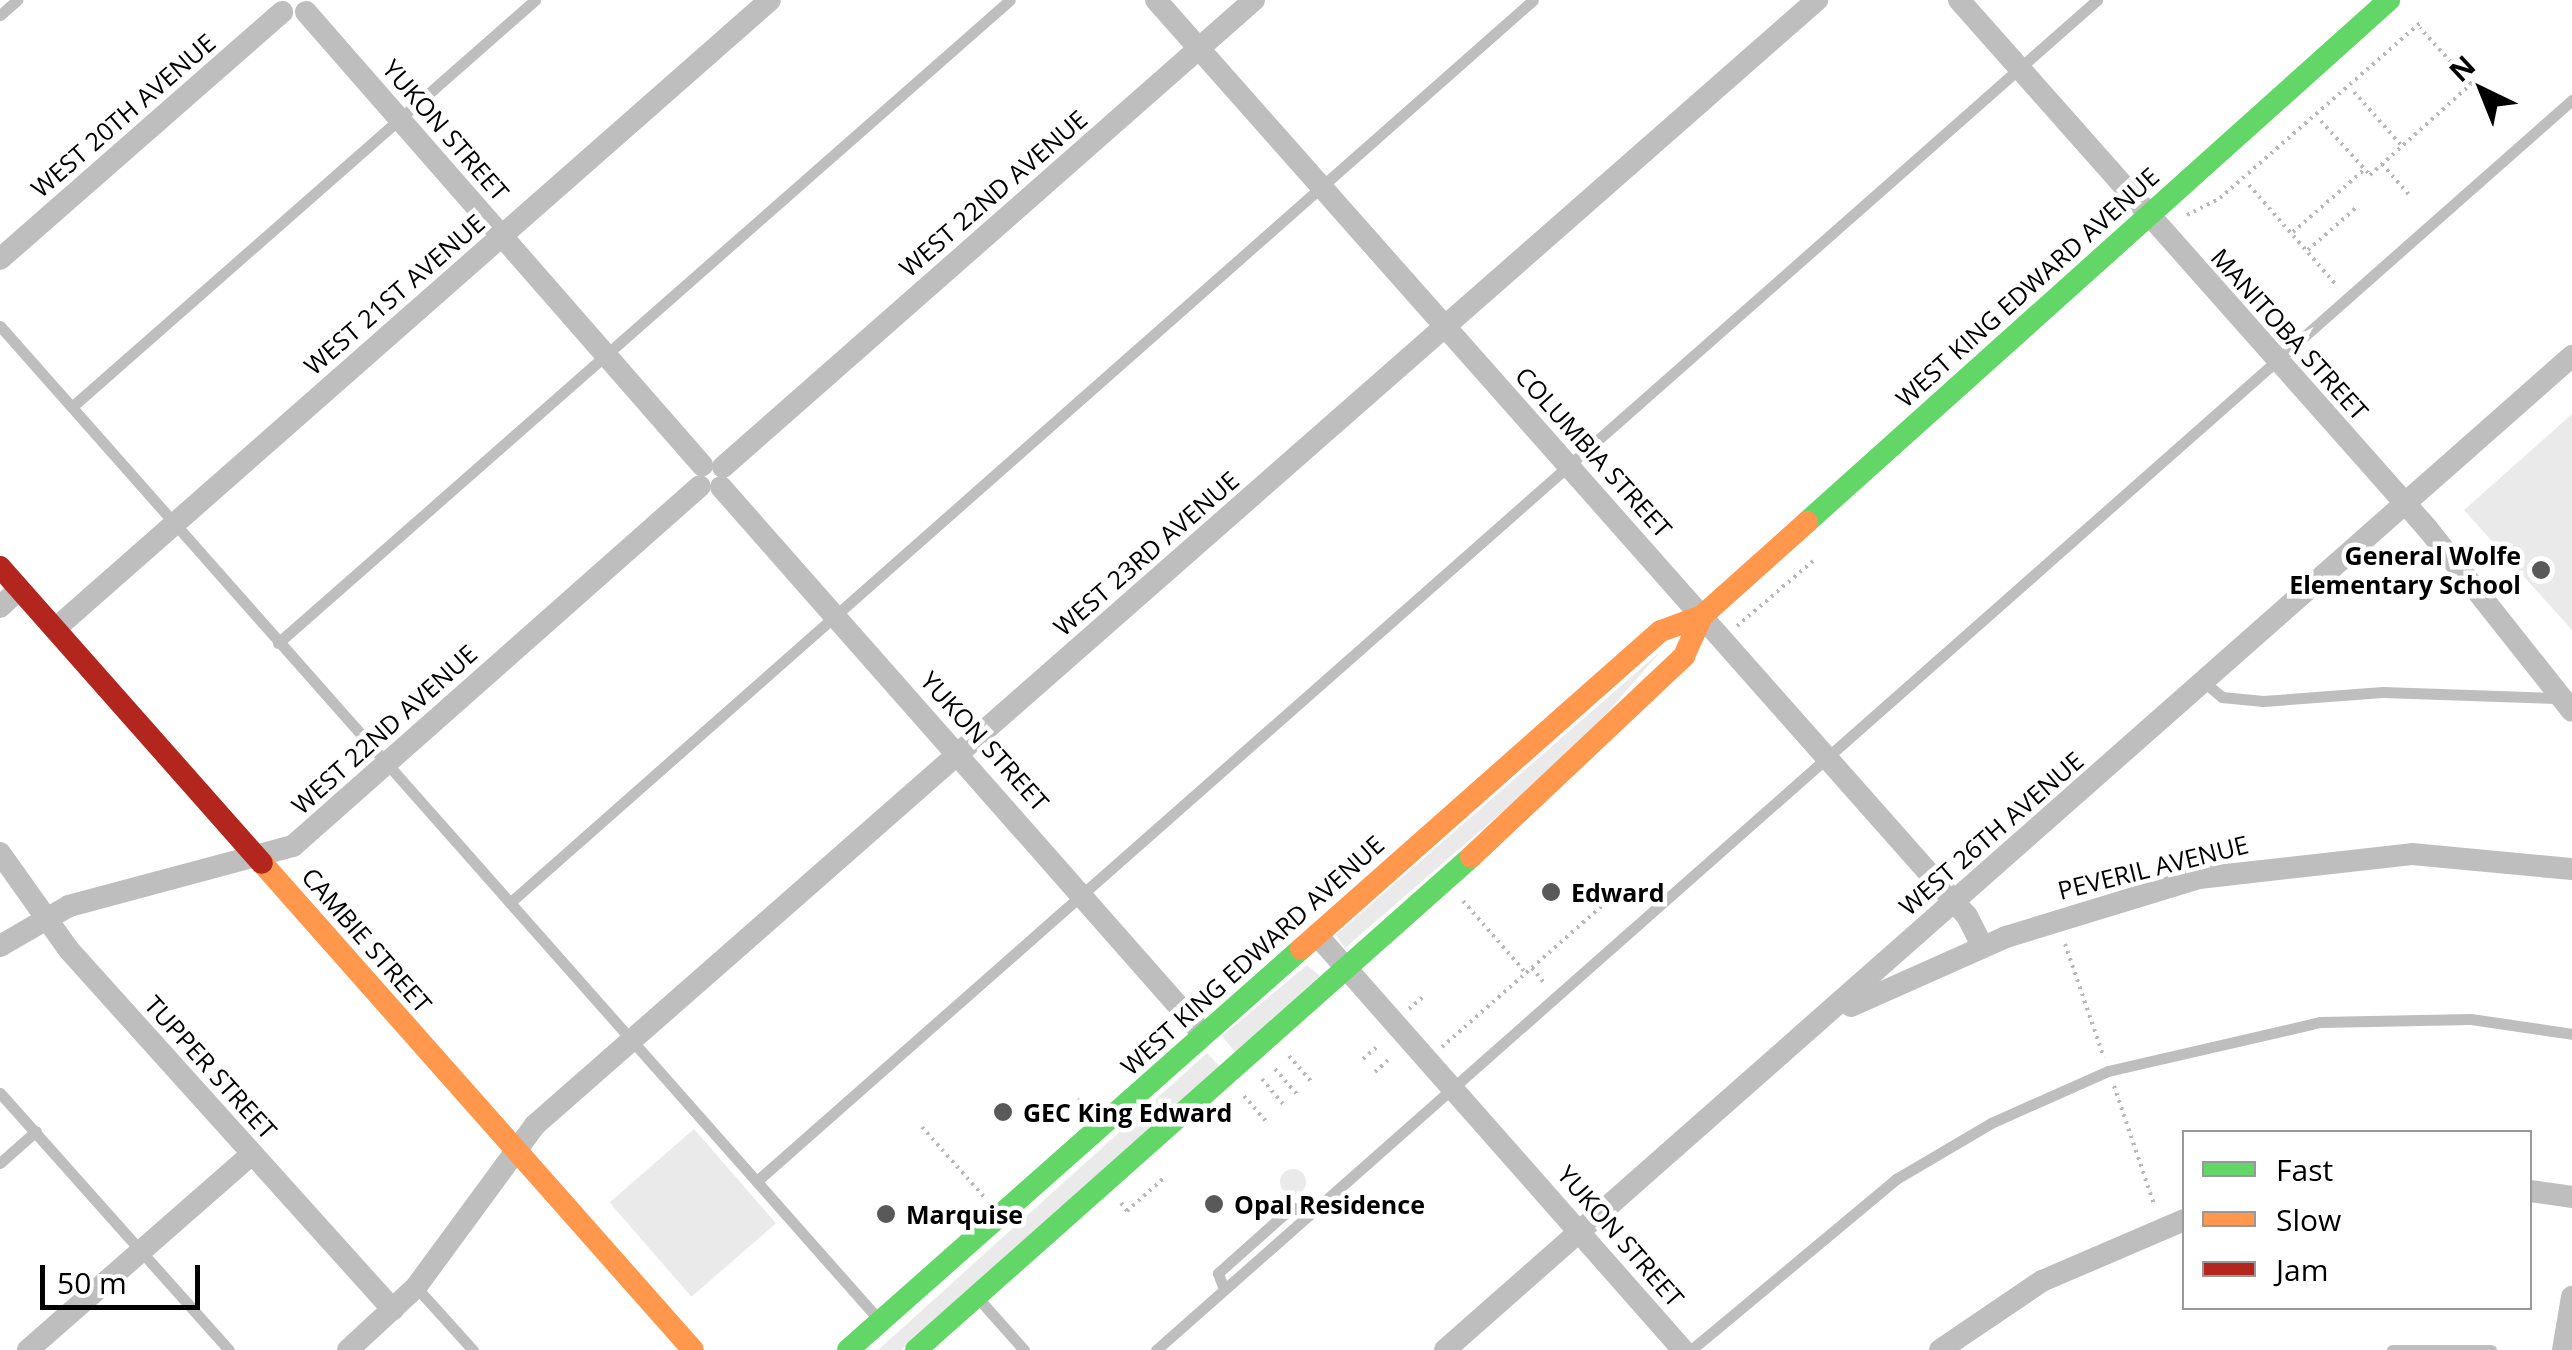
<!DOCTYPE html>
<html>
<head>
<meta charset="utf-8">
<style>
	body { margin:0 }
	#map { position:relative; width:2572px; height:1350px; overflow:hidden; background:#fff; font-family:"Open Sans",sans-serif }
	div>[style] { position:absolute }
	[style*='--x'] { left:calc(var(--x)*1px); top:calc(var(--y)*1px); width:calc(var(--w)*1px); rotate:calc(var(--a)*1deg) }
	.green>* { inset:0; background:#eaeaea; transform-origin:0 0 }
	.round { border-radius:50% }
	.path>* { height:4px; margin-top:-2px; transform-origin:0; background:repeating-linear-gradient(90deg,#b8b8b8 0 2.5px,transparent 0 7.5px) }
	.lane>* { height:11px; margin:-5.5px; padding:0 5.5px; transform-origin:5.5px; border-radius:5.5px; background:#bebebe }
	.street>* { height:22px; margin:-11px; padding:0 11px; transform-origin:11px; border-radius:11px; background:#bebebe }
	.fast>* { height:22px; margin:-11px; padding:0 11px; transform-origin:11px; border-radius:11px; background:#63d668 }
	.slow>* { height:22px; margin:-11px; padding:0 11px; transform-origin:11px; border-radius:11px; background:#ff974d }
	.jam>* { height:22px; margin:-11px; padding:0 11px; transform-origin:11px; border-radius:11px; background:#b3261e }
	.dots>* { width:28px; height:28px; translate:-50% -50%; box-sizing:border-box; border:5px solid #fff; border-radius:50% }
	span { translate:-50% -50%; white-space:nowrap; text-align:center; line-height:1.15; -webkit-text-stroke:9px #fff; paint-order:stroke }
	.street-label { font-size:25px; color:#000 }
	.poi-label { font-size:25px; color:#000; font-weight:700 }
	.right { translate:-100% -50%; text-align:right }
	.left { translate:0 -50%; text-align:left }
	.legend { position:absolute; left:2182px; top:1130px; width:350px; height:180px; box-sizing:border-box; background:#fff; border:2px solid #999; margin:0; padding:12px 18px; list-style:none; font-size:30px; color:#000 }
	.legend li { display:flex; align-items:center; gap:20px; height:50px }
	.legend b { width:50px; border:2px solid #999 }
	.north { position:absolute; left:2432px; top:40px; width:100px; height:100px; -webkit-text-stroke:8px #fff; paint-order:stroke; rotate:317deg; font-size:28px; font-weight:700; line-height:40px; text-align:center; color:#000 }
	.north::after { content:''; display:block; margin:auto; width:35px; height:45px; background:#000; clip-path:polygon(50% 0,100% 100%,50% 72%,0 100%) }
	.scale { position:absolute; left:40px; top:1265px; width:160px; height:45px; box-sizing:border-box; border:5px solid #000; border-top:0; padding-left:12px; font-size:30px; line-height:35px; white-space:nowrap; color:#000; -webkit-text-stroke:8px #fff; paint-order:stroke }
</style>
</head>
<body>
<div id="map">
	<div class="green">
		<i style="clip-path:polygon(2572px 414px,2572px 630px,2464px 510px)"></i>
		<i style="clip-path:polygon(1663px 649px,1577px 747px,1345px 948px,1336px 935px)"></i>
		<i style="clip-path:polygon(1307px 965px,1320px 976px,1235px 1052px,1222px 1036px)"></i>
		<i style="clip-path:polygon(1207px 1053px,1219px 1066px,952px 1308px,901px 1350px,878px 1350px)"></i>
		<i style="left:694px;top:1129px;width:125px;height:112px;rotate:49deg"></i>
		<i class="round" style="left:1280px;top:1169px;width:26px;height:26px"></i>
	</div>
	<div class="path">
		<i style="--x:2354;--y:92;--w:72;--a:48.4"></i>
		<i style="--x:2321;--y:121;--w:73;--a:47.8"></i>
		<i style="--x:2370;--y:175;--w:136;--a:-42"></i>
		<i style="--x:2471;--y:84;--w:76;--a:-132.3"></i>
		<i style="--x:2382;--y:164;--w:45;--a:48.6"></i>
		<i style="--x:2249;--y:185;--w:135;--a:48.9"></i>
		<i style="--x:2187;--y:215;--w:37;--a:-27"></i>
		<i style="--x:2220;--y:198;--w:267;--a:-41.2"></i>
		<i style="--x:2293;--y:232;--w:96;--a:-41.2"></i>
		<i style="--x:2308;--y:250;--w:65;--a:-41.3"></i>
		<i style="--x:1737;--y:626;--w:100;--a:-40.5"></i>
		<i style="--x:1463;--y:901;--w:96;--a:48.8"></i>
		<i style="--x:2065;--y:944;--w:120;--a:71.1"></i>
		<i style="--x:1532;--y:968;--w:21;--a:51"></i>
		<i style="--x:1409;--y:1009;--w:20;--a:-41"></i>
		<i style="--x:1442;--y:1047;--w:235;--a:-41.4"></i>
		<i style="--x:1289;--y:1056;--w:35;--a:49"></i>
		<i style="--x:1363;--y:1059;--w:21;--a:-41"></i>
		<i style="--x:1275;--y:1069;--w:35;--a:49"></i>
		<i style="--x:1375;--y:1072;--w:21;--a:-43"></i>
		<i style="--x:1262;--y:1079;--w:35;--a:50"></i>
		<i style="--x:2114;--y:1086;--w:125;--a:71.3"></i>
		<i style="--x:1244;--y:1096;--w:35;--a:49"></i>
		<i style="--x:1077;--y:1099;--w:11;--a:49"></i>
		<i style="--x:922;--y:1127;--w:95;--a:48.4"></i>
		<i style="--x:1121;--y:1203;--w:10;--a:53"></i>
		<i style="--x:1127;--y:1211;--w:51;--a:-41.8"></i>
	</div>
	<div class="lane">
		<i style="--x:0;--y:15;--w:23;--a:-41"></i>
		<i style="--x:0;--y:326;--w:1328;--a:48.51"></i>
		<i style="--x:74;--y:405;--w:614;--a:-41.3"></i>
		<i style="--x:278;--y:643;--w:974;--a:-41.3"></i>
		<i style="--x:2204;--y:682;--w:23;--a:40"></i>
		<i style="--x:2222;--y:697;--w:41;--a:5.6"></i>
		<i style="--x:2263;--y:701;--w:120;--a:-4.3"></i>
		<i style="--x:2383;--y:692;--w:173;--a:2"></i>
		<i style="--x:513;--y:900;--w:1360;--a:-41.42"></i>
		<i style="--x:0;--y:1093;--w:344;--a:48.3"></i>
		<i style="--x:0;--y:1163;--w:48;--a:-41.6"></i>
		<i style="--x:758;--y:1180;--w:1785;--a:-41.39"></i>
		<i style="--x:416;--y:1287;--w:85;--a:47.9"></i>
		<i style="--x:1224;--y:1289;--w:17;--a:-111"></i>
		<i style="--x:1218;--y:1273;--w:99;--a:-41.7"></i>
		<i style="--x:1292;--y:1207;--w:19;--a:25"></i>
		<i style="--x:977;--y:1297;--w:71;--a:48.4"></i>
		<i style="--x:1156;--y:1350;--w:1889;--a:-41.44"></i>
		<i style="--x:1691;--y:1350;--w:267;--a:-39.8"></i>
		<i style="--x:1896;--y:1179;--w:110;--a:-30.5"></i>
		<i style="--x:1991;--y:1123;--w:128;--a:-24"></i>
		<i style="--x:2108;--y:1071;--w:218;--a:-13"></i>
		<i style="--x:2320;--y:1022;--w:151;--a:-1.1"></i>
		<i style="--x:2471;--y:1019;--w:102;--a:8.4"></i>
		<i style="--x:2392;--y:1350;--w:99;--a:0"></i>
	</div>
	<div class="street">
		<i style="--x:1156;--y:0;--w:1223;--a:48.48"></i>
		<i style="--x:1967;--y:916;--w:34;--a:63"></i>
		<i style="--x:1959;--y:0;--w:706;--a:48.45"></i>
		<i style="--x:2427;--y:528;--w:233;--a:51.6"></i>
		<i style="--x:306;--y:12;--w:602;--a:48.84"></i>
		<i style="--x:0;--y:259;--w:375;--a:-41.2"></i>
		<i style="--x:723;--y:467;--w:707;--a:-41.33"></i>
		<i style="--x:721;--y:487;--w:730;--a:48.61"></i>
		<i style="--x:0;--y:607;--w:26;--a:-43"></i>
		<i style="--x:55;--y:629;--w:952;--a:-41.34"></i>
		<i style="--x:0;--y:853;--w:119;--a:54.6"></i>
		<i style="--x:69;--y:950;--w:484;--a:48"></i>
		<i style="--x:1317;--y:935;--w:553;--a:48.59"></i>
		<i style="--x:0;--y:946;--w:80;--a:-30.1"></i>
		<i style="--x:69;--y:906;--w:232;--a:-15"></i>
		<i style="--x:293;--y:846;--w:543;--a:-41.49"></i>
		<i style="--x:1851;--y:1006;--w:170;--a:-24"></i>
		<i style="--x:2006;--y:937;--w:202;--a:-17"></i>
		<i style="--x:2199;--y:878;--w:214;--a:-6.4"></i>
		<i style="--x:2412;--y:854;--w:161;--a:5.4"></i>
		<i style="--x:2530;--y:1191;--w:42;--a:8.1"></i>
		<i style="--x:28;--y:1350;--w:298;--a:-41.2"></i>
		<i style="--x:348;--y:1350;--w:93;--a:-42.8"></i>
		<i style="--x:416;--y:1287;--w:201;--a:-53.7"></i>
		<i style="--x:535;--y:1125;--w:1706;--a:-41.27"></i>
		<i style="--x:1445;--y:1350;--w:1503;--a:-41.41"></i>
		<i style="--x:1940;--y:1350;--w:123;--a:-34.1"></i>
		<i style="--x:2042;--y:1281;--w:155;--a:-23.2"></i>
		<i style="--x:2563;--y:1350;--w:54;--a:-80.4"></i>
	</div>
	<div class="fast">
		<i style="--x:1807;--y:522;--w:782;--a:-41.89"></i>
		<i style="--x:848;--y:1350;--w:605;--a:-41.52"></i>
		<i style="--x:916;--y:1350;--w:742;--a:-41.61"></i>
	</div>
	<div class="slow">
		<i style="--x:1471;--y:857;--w:293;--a:-43.3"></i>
		<i style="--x:1684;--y:656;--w:44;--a:-65.8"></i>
		<i style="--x:262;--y:863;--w:650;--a:48.49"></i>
		<i style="--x:1301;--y:949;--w:480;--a:-41.5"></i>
		<i style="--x:1661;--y:631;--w:44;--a:-20.1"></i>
		<i style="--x:1702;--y:616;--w:141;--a:-41.8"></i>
	</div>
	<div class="jam">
		<i style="--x:0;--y:567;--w:395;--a:48.5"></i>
	</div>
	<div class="dots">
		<i style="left:2541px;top:570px;background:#595959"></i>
		<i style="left:1551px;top:892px;background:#595959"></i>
		<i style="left:1003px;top:1112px;background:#595959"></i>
		<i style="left:1214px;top:1204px;background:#595959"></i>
		<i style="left:886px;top:1214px;background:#595959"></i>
	</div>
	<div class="street-label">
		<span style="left:123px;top:115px;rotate:-41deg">WEST 20TH AVENUE</span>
		<span style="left:446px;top:130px;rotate:49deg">YUKON STREET</span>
		<span style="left:993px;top:193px;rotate:-41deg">WEST 22ND AVENUE</span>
		<span style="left:2027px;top:287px;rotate:-42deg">WEST KING EDWARD AVENUE</span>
		<span style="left:394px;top:294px;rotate:-41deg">WEST 21ST AVENUE</span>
		<span style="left:2290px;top:334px;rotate:48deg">MANITOBA STREET</span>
		<span style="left:1594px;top:452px;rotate:48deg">COLUMBIA STREET</span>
		<span style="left:1146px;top:553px;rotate:-41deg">WEST 23RD AVENUE</span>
		<span style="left:384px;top:729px;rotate:-42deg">WEST 22ND AVENUE</span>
		<span style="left:985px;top:741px;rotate:48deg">YUKON STREET</span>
		<span style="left:1991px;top:833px;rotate:-41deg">WEST 26TH AVENUE</span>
		<span style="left:2153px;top:867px;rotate:-14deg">PEVERIL AVENUE</span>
		<span style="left:367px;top:940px;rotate:49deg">CAMBIE STREET</span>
		<span style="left:1252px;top:955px;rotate:-42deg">WEST KING EDWARD AVENUE</span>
		<span style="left:211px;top:1067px;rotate:48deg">TUPPER STREET</span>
		<span style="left:1621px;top:1236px;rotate:49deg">YUKON STREET</span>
	</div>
	<div class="poi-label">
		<span class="right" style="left:2521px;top:570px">General Wolfe<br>Elementary School</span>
		<span class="left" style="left:1571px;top:892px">Edward</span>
		<span class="left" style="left:1023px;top:1112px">GEC King Edward</span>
		<span class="left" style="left:1234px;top:1204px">Opal Residence</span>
		<span class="left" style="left:906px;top:1214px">Marquise</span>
	</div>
	<ul class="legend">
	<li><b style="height:12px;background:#63d668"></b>Fast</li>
	<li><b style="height:12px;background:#ff974d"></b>Slow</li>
	<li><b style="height:12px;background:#b3261e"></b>Jam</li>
	</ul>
	<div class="north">N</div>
	<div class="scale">50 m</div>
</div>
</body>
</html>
